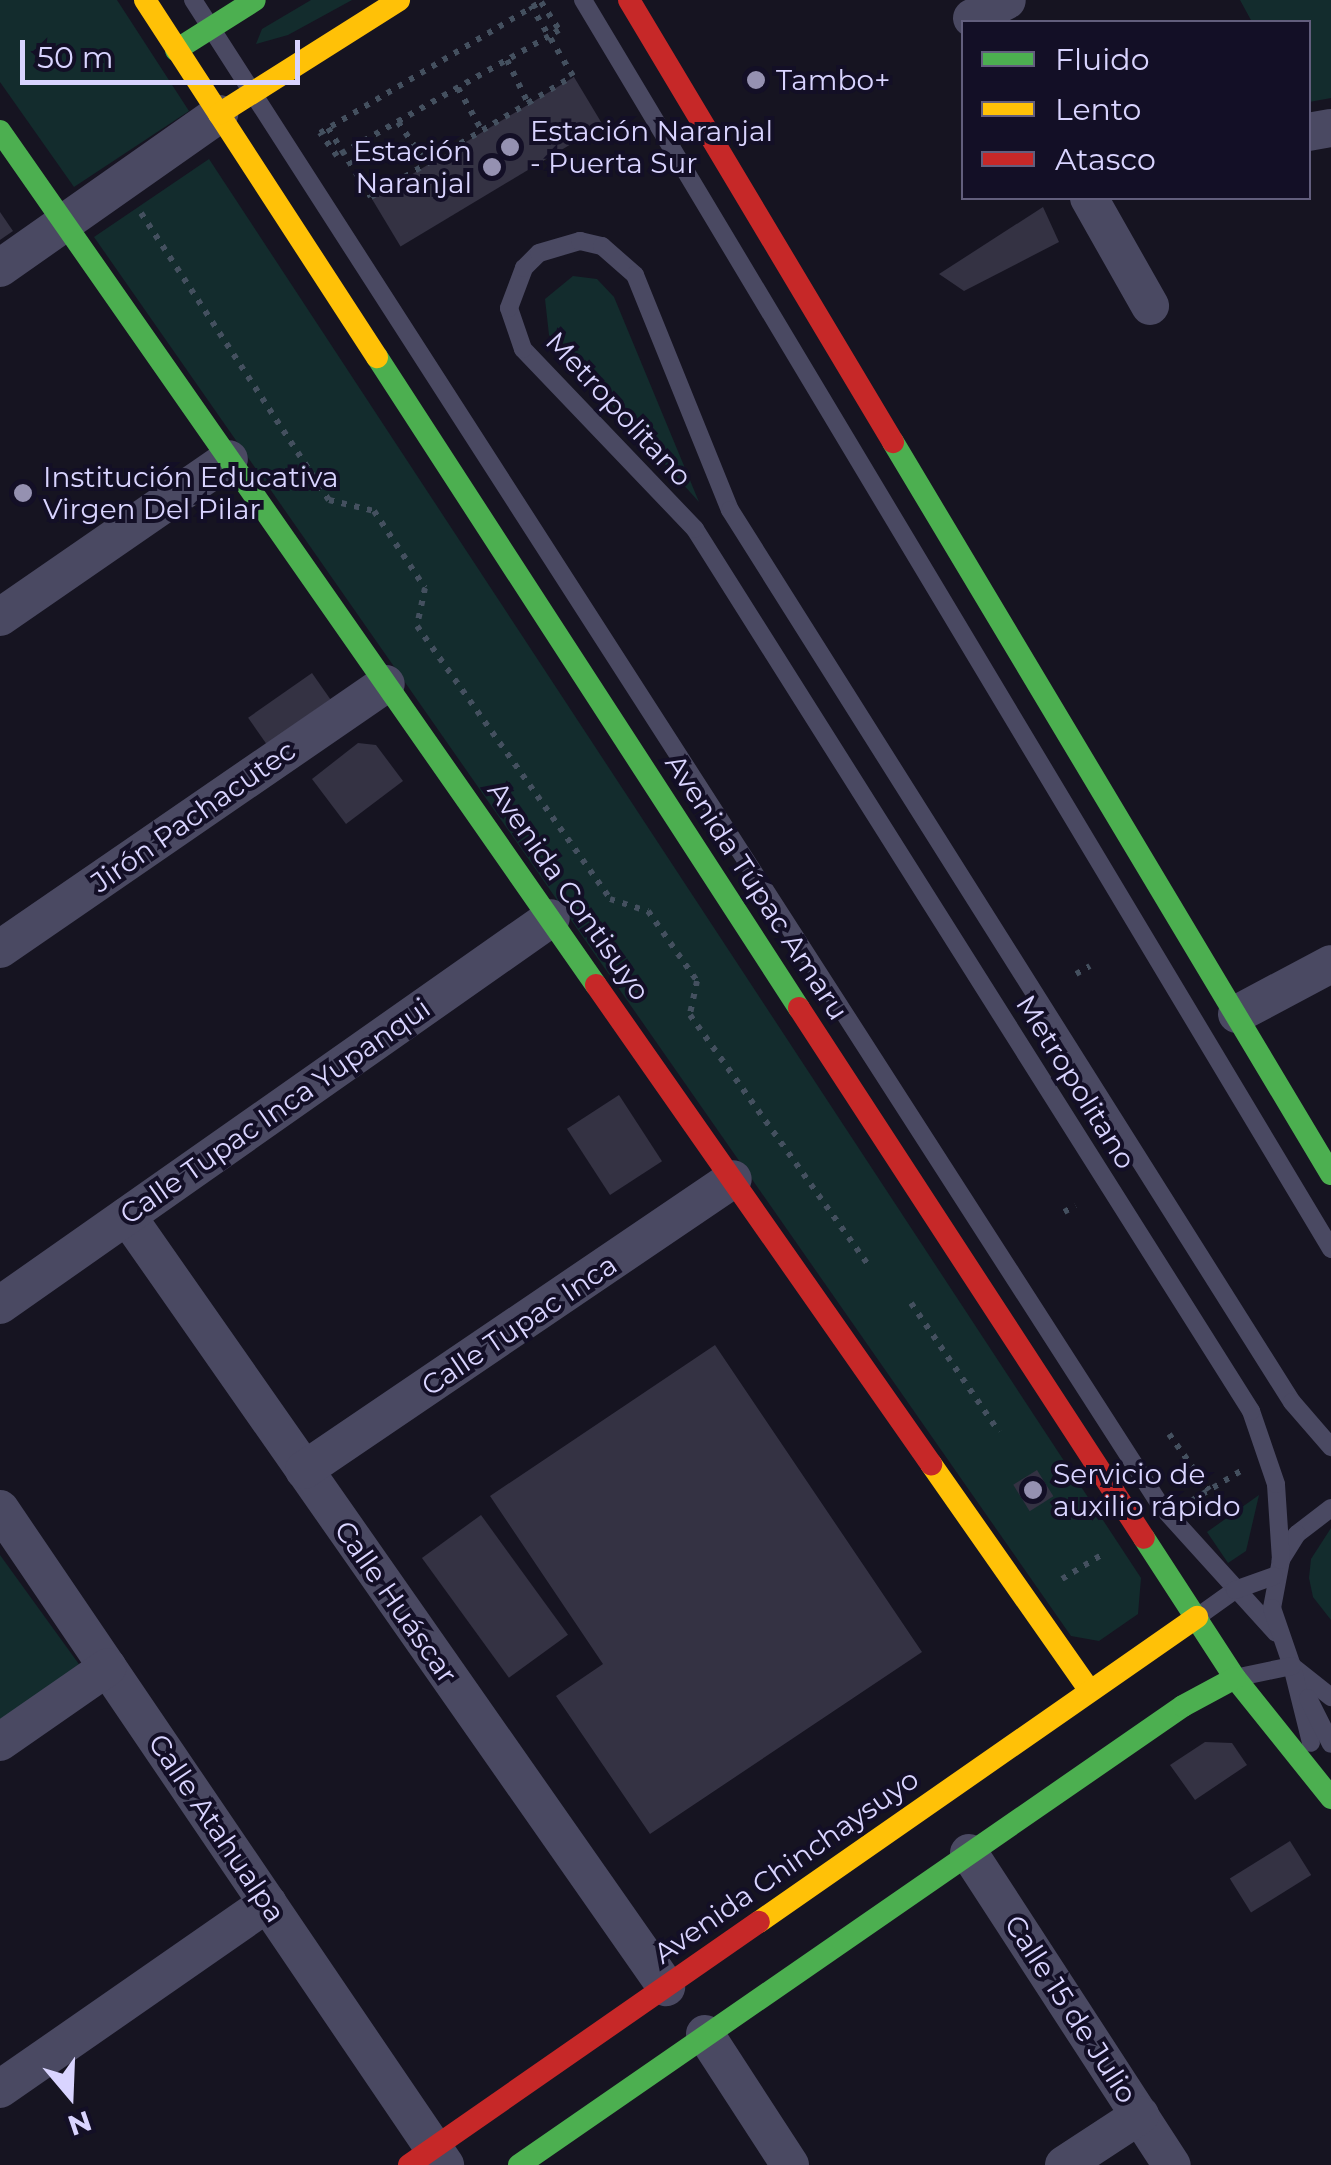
<!DOCTYPE html>
<html>
<head>
<meta charset="utf-8">
<style>
	body { margin:0 }
	#map { position:relative; width:1331px; height:2165px; overflow:hidden; background:#161421; font-family:Montserrat,sans-serif }
	div>[style] { position:absolute }
	[style*='--x'] { left:calc(var(--x)*1px); top:calc(var(--y)*1px); width:calc(var(--w)*1px); rotate:calc(var(--a)*1deg) }
	.green>* { inset:0; background:#132c2d }
	.building>* { inset:0; background:#343243; transform-origin:0 0 }
	.path>* { height:6px; margin-top:-3px; transform-origin:0; background:repeating-linear-gradient(90deg,#44505f 0 5px,transparent 0 13px) }
	.lane>* { height:18px; margin:-9px; padding:0 9px; transform-origin:9px; border-radius:9px; background:#4a4962 }
	.street>* { height:38px; margin:-19px; padding:0 19px; transform-origin:19px; border-radius:19px; background:#4a4962 }
	.fast>* { height:22px; margin:-11px; padding:0 11px; transform-origin:11px; border-radius:11px; background:#4caf50 }
	.slow>* { height:22px; margin:-11px; padding:0 11px; transform-origin:11px; border-radius:11px; background:#ffc107 }
	.jam>* { height:22px; margin:-11px; padding:0 11px; transform-origin:11px; border-radius:11px; background:#c62828 }
	.dots>* { width:28px; height:28px; translate:-50% -50%; box-sizing:border-box; border:5px solid #130f26; border-radius:50% }
	span { translate:-50% -50%; white-space:nowrap; text-align:center; line-height:1.15; -webkit-text-stroke:8px #130f26; paint-order:stroke }
	.poi-label { font-size:28px; color:#d9d4ff }
	.left { translate:0 -50%; text-align:left }
	.right { translate:-100% -50%; text-align:right }
	.street-label { font-size:28px; color:#d9d4ff }
	.legend { position:absolute; left:961px; top:20px; width:350px; height:180px; box-sizing:border-box; background:#130f26; border:2px solid #625e7d; margin:0; padding:12px 18px; list-style:none; font-size:30px; color:#d9d4ff }
	.legend li { display:flex; align-items:center; gap:20px; height:50px }
	.legend b { width:50px; border:2px solid #625e7d }
	.north { position:absolute; left:20px; top:2045px; width:100px; height:100px; -webkit-text-stroke:8px #130f26; paint-order:stroke; rotate:161deg; font-size:28px; font-weight:700; line-height:40px; text-align:center; color:#d9d4ff }
	.north::after { content:''; display:block; margin:auto; width:35px; height:45px; background:#d9d4ff; clip-path:polygon(50% 0,100% 100%,50% 72%,0 100%) }
	.scale { position:absolute; left:20px; top:40px; width:280px; height:45px; box-sizing:border-box; border:5px solid #d9d4ff; border-top:0; padding-left:12px; font-size:30px; line-height:35px; white-space:nowrap; color:#d9d4ff; -webkit-text-stroke:8px #130f26; paint-order:stroke }
</style>
</head>
<body>
<div id="map">
	<div class="green">
		<i style="clip-path:polygon(0 0,117px 0,189px 111px,74px 187px,0 82px)"></i>
		<i style="clip-path:polygon(311px 0,352px 0,288px 35px,256px 44px,262px 29px)"></i>
		<i style="clip-path:polygon(1240px 0,1331px 0,1331px 98px,1309px 102px,1308px 22px,1252px 22px)"></i>
		<i style="clip-path:polygon(209px 159px,1141px 1578px,1138px 1614px,1099px 1641px,1071px 1636px,94px 237px)"></i>
		<i style="clip-path:polygon(573px 276px,597px 279px,614px 297px,699px 502px,549px 335px,545px 299px)"></i>
		<i style="clip-path:polygon(1259px 1495px,1246px 1551px,1228px 1563px,1207px 1532px)"></i>
		<i style="clip-path:polygon(1331px 1528px,1331px 1620px,1313px 1597px,1309px 1578px,1311px 1559px)"></i>
		<i style="clip-path:polygon(0 1555px,81px 1667px,0 1722px)"></i>
	</div>
	<div class="building">
		<i style="left:574px;top:77px;width:56px;height:236px;rotate:59deg"></i>
		<i style="clip-path:polygon(1043px 207px,1059px 242px,964px 291px,939px 274px)"></i>
		<i style="clip-path:polygon(0 212px,13px 231px,0 240px)"></i>
		<i style="left:312px;top:673px;width:32px;height:78px;rotate:55deg"></i>
		<i style="clip-path:polygon(358px 743px,376px 745px,403px 781px,346px 824px,312px 779px)"></i>
		<i style="left:619px;top:1095px;width:79px;height:62px;rotate:57deg"></i>
		<i style="clip-path:polygon(715px 1345px,922px 1652px,650px 1834px,556px 1696px,603px 1664px,490px 1496px)"></i>
		<i style="left:1037px;top:1470px;width:31px;height:28px;rotate:58deg"></i>
		<i style="left:481px;top:1515px;width:148px;height:73px;rotate:54deg"></i>
		<i style="clip-path:polygon(1205px 1742px,1232px 1743px,1247px 1765px,1195px 1800px,1170px 1765px)"></i>
		<i style="left:1290px;top:1841px;width:40px;height:71px;rotate:58deg"></i>
	</div>
	<div class="path">
		<i style="--x:541;--y:2;--w:33;--a:57"></i>
		<i style="--x:559;--y:30;--w:12;--a:149"></i>
		<i style="--x:549;--y:36;--w:244;--a:150.5"></i>
		<i style="--x:337;--y:156;--w:29;--a:-126"></i>
		<i style="--x:320;--y:133;--w:257;--a:-30.7"></i>
		<i style="--x:507;--y:60;--w:48;--a:64"></i>
		<i style="--x:458;--y:88;--w:49;--a:60.8"></i>
		<i style="--x:398;--y:122;--w:51;--a:55.4"></i>
		<i style="--x:328;--y:128;--w:81;--a:58.1"></i>
		<i style="--x:371;--y:197;--w:183;--a:-30.9"></i>
		<i style="--x:528;--y:103;--w:52;--a:-31"></i>
		<i style="--x:573;--y:76;--w:82;--a:-121"></i>
		<i style="--x:141;--y:213;--w:343;--a:56.8"></i>
		<i style="--x:329;--y:500;--w:46;--a:13.7"></i>
		<i style="--x:374;--y:511;--w:92;--a:56.5"></i>
		<i style="--x:425;--y:588;--w:39;--a:102"></i>
		<i style="--x:417;--y:626;--w:334;--a:54.7"></i>
		<i style="--x:610;--y:899;--w:40;--a:18"></i>
		<i style="--x:648;--y:911;--w:85;--a:55"></i>
		<i style="--x:697;--y:981;--w:35;--a:102"></i>
		<i style="--x:690;--y:1015;--w:310;--a:54.5"></i>
		<i style="--x:1076;--y:974;--w:16;--a:-30"></i>
		<i style="--x:1064;--y:1212;--w:13;--a:-29"></i>
		<i style="--x:911;--y:1303;--w:156;--a:55.7"></i>
		<i style="--x:1169;--y:1434;--w:69;--a:54.5"></i>
		<i style="--x:1191;--y:1501;--w:62;--a:-31.1"></i>
		<i style="--x:1062;--y:1579;--w:48;--a:-31.4"></i>
	</div>
	<div class="lane">
		<i style="--x:193;--y:0;--w:1790;--a:57.27"></i>
		<i style="--x:1161;--y:1506;--w:171;--a:47.8"></i>
		<i style="--x:583;--y:0;--w:1456;--a:59.08"></i>
		<i style="--x:1331;--y:1508;--w:43;--a:142.6"></i>
		<i style="--x:1297;--y:1534;--w:31;--a:122"></i>
		<i style="--x:1281;--y:1560;--w:49;--a:100.6"></i>
		<i style="--x:1272;--y:1608;--w:61;--a:71"></i>
		<i style="--x:1292;--y:1666;--w:50;--a:38.5"></i>
		<i style="--x:1281;--y:1560;--w:76;--a:-93.8"></i>
		<i style="--x:1276;--y:1484;--w:77;--a:-108.9"></i>
		<i style="--x:1251;--y:1411;--w:1043;--a:-122.23"></i>
		<i style="--x:695;--y:529;--w:249;--a:-133.7"></i>
		<i style="--x:523;--y:349;--w:43;--a:-108.9"></i>
		<i style="--x:509;--y:308;--w:43;--a:-69.4"></i>
		<i style="--x:524;--y:268;--w:21;--a:-45"></i>
		<i style="--x:539;--y:253;--w:43;--a:-16.3"></i>
		<i style="--x:580;--y:241;--w:23;--a:13"></i>
		<i style="--x:602;--y:246;--w:44;--a:41.3"></i>
		<i style="--x:635;--y:275;--w:253;--a:68"></i>
		<i style="--x:730;--y:510;--w:1054;--a:57.79"></i>
		<i style="--x:1292;--y:1402;--w:60;--a:49.1"></i>
		<i style="--x:1200;--y:1615;--w:43;--a:-35.5"></i>
		<i style="--x:1235;--y:1590;--w:41;--a:-19.7"></i>
		<i style="--x:1292;--y:1666;--w:79;--a:76.1"></i>
		<i style="--x:1244;--y:1676;--w:49;--a:-11.8"></i>
		<i style="--x:1308;--y:1698;--w:51;--a:63.4"></i>
	</div>
	<div class="street">
		<i style="--x:972;--y:18;--w:39;--a:-27"></i>
		<i style="--x:1308;--y:132;--w:23;--a:-10"></i>
		<i style="--x:1089;--y:198;--w:124;--a:60.5"></i>
		<i style="--x:0;--y:268;--w:268;--a:-35.1"></i>
		<i style="--x:0;--y:617;--w:278;--a:-34.6"></i>
		<i style="--x:0;--y:949;--w:468;--a:-34.5"></i>
		<i style="--x:1237;--y:1014;--w:106;--a:-28"></i>
		<i style="--x:127;--y:1216;--w:941;--a:55.04"></i>
		<i style="--x:0;--y:1305;--w:673;--a:-35.08"></i>
		<i style="--x:304;--y:1470;--w:518;--a:-34.15"></i>
		<i style="--x:0;--y:1509;--w:793;--a:55.85"></i>
		<i style="--x:0;--y:1742;--w:131;--a:-34.8"></i>
		<i style="--x:969;--y:1853;--w:372;--a:57"></i>
		<i style="--x:705;--y:2034;--w:156;--a:57"></i>
		<i style="--x:0;--y:2089;--w:326;--a:-34.8"></i>
		<i style="--x:1064;--y:2165;--w:91;--a:-33.3"></i>
	</div>
	<div class="fast">
		<i style="--x:176;--y:50;--w:93;--a:-32.3"></i>
		<i style="--x:0;--y:131;--w:1041;--a:55.09"></i>
		<i style="--x:377;--y:357;--w:776;--a:57.05"></i>
		<i style="--x:893;--y:442;--w:853;--a:59.11"></i>
		<i style="--x:1144;--y:1538;--w:167;--a:57"></i>
		<i style="--x:1235;--y:1678;--w:154;--a:51.3"></i>
		<i style="--x:519;--y:2165;--w:807;--a:-34.65"></i>
		<i style="--x:1183;--y:1706;--w:59;--a:-28.3"></i>
	</div>
	<div class="slow">
		<i style="--x:145;--y:0;--w:426;--a:57"></i>
		<i style="--x:219;--y:114;--w:213;--a:-32.3"></i>
		<i style="--x:931;--y:1464;--w:272;--a:55"></i>
		<i style="--x:759;--y:1922;--w:534;--a:-34.85"></i>
	</div>
	<div class="jam">
		<i style="--x:629;--y:0;--w:515;--a:59.15"></i>
		<i style="--x:596;--y:985;--w:585;--a:55.03"></i>
		<i style="--x:799;--y:1008;--w:632;--a:56.94"></i>
		<i style="--x:409;--y:2165;--w:426;--a:-34.8"></i>
	</div>
	<div class="dots">
		<i style="left:756px;top:80px;background:#9591b1"></i>
		<i style="left:510px;top:147px;background:#9591b1"></i>
		<i style="left:492px;top:167px;background:#9591b1"></i>
		<i style="left:23px;top:493px;background:#9591b1"></i>
		<i style="left:1033px;top:1490px;background:#9591b1"></i>
	</div>
	<div class="poi-label">
		<span class="left" style="left:776px;top:80px">Tambo+</span>
		<span class="left" style="left:530px;top:147px">Estación Naranjal<br>- Puerta Sur</span>
		<span class="right" style="left:472px;top:167px">Estación<br>Naranjal</span>
		<span class="left" style="left:43px;top:493px">Institución Educativa<br>Virgen Del Pilar</span>
		<span class="left" style="left:1053px;top:1490px">Servicio de<br>auxilio rápido</span>
	</div>
	<div class="street-label">
		<span style="left:619px;top:409px;rotate:47deg">Metropolitano</span>
		<span style="left:193px;top:816px;rotate:-35deg">Jirón Pachacutec</span>
		<span style="left:757px;top:887px;rotate:57deg">Avenida Túpac Amaru</span>
		<span style="left:569px;top:891px;rotate:55deg">Avenida Contisuyo</span>
		<span style="left:1076px;top:1082px;rotate:58deg">Metropolitano</span>
		<span style="left:275px;top:1111px;rotate:-35deg">Calle Tupac Inca Yupanqui</span>
		<span style="left:519px;top:1325px;rotate:-34deg">Calle Tupac Inca</span>
		<span style="left:396px;top:1602px;rotate:55deg">Calle Huáscar</span>
		<span style="left:217px;top:1828px;rotate:56deg">Calle Atahualpa</span>
		<span style="left:786px;top:1866px;rotate:-35deg">Avenida Chinchaysuyo</span>
		<span style="left:1071px;top:2009px;rotate:57deg">Calle 15 de Julio</span>
	</div>
	<ul class="legend">
	<li><b style="height:12px;background:#4caf50"></b>Fluido</li>
	<li><b style="height:12px;background:#ffc107"></b>Lento</li>
	<li><b style="height:12px;background:#c62828"></b>Atasco</li>
	</ul>
	<div class="north">N</div>
	<div class="scale">50 m</div>
</div>
</body>
</html>
